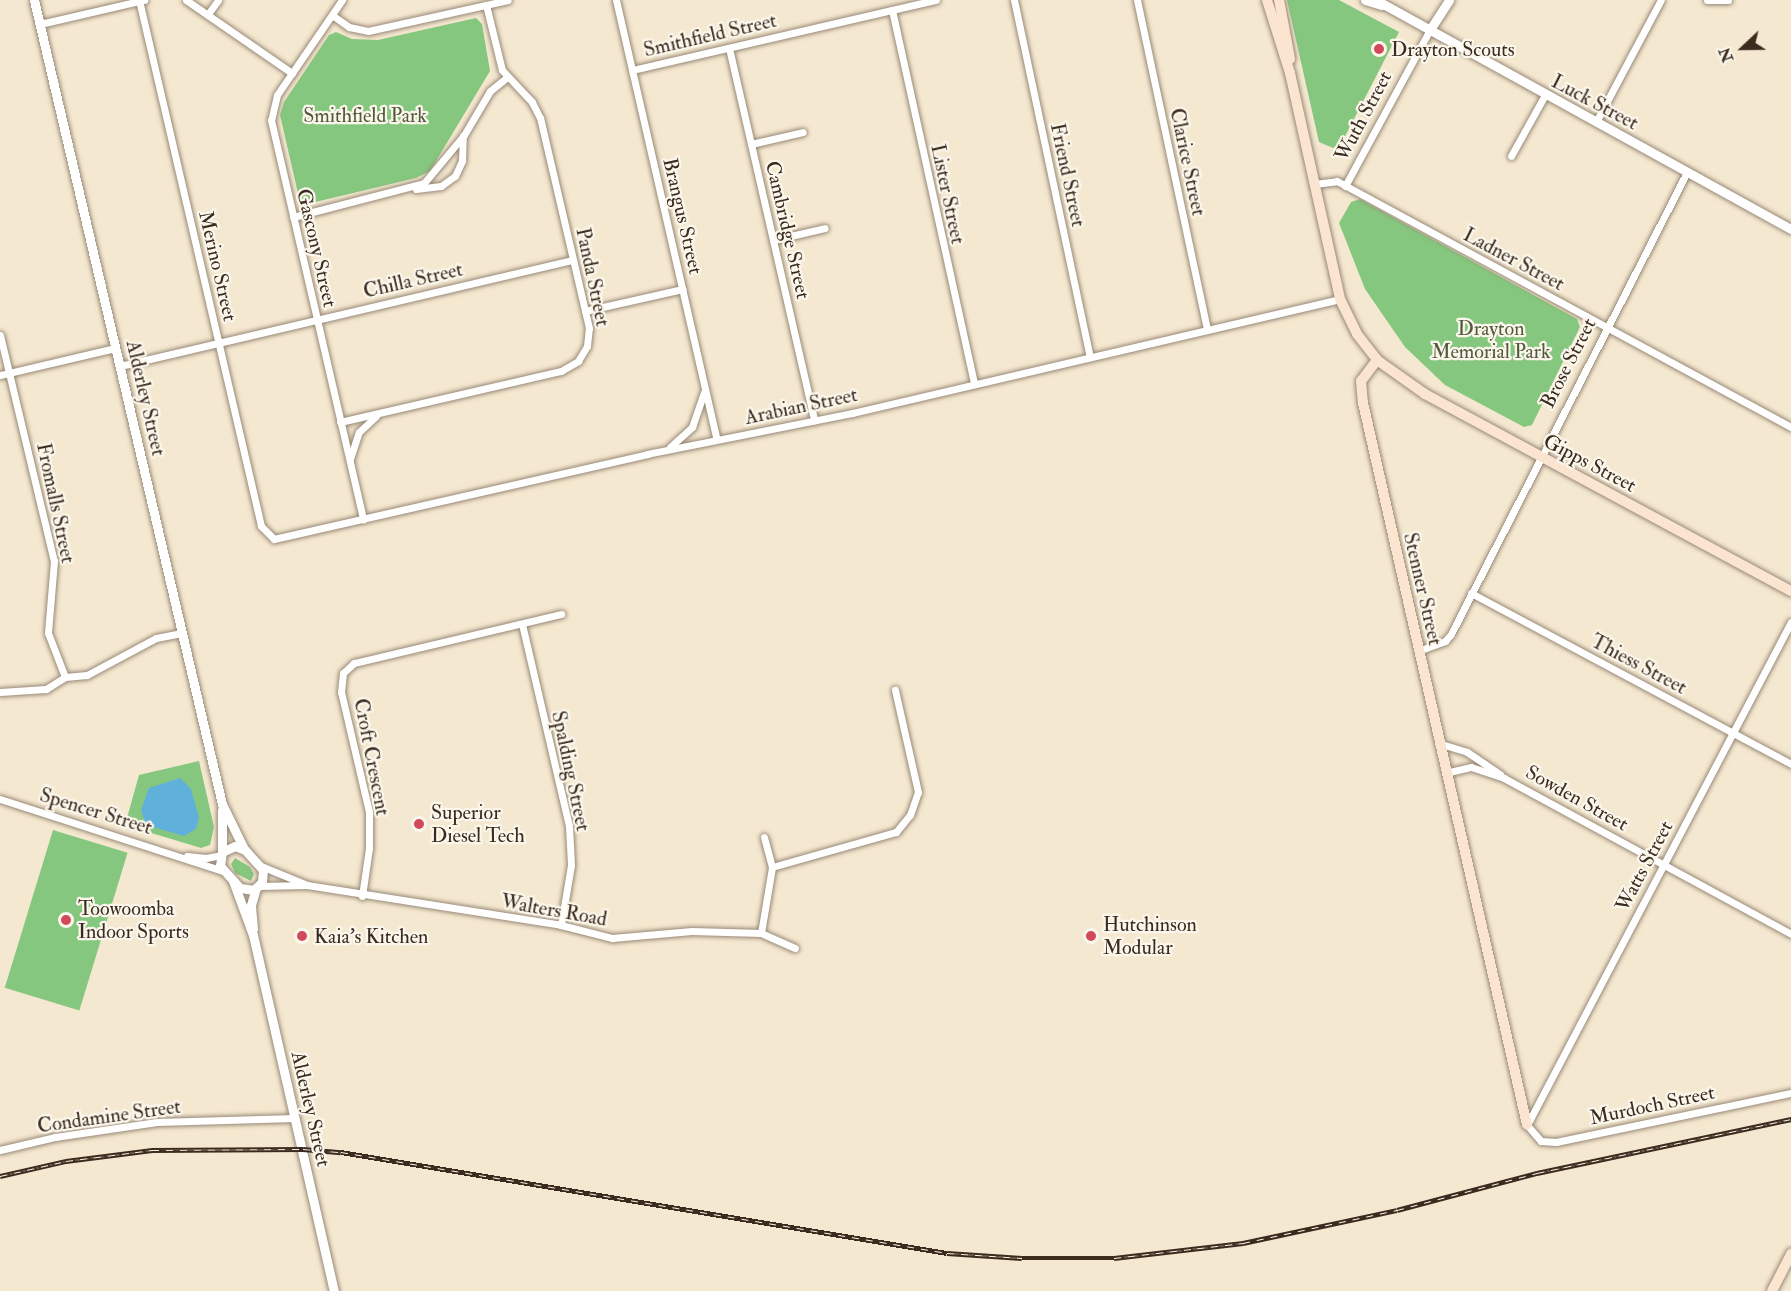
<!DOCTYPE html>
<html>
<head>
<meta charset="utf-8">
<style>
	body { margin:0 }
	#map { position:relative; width:1791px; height:1291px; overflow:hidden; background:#f5e8d0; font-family:"IM FELL Double Pica",serif }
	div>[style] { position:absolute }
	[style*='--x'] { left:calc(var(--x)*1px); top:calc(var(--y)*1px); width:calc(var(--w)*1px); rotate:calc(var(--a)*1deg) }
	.green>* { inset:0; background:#86c77f; transform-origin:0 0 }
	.water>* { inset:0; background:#5fb0da }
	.roads { filter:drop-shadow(0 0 2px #988977) drop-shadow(0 0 2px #988977) }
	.minor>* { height:7px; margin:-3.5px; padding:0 3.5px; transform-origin:3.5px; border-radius:3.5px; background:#fff }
	.tertiary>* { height:9px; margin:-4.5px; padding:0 4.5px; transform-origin:4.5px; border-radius:4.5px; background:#fff }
	.secondary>* { height:10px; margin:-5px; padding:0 5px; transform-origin:5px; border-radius:5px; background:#fce5d0 }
	.rail>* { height:4.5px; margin-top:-2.25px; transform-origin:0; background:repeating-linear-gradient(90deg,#fbf7ec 0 7px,#3b2a1e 0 14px); box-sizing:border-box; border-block:2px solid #3b2a1e }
	.dots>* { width:16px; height:16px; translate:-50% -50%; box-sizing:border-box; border:3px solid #fbf7ec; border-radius:50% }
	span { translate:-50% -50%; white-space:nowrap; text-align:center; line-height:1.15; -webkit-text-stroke:4.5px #fbf7ec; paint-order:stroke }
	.street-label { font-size:20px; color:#3b2a1e }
	.poi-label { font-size:20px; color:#3b2a1e }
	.left { translate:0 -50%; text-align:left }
	.park-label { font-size:20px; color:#52593b }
	.north { position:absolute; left:1713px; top:18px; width:60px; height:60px; -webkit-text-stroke:4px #fbf7ec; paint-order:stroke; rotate:248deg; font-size:16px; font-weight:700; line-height:24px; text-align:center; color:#3b2a1e }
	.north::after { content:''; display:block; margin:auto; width:21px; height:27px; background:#3b2a1e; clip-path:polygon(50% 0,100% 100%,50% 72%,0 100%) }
</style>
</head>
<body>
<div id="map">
	<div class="green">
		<i style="clip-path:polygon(1287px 0,1339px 0,1399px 32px,1341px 144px,1333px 148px,1319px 142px)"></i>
		<i style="clip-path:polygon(476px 18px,482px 24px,490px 71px,430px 171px,416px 178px,307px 204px,300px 202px,280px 115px,284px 102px,329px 35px,336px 32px,352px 39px,378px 40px)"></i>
		<i style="clip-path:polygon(1360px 199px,1577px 319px,1580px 327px,1532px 425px,1524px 427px,1445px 385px,1405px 347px,1365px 289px,1339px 223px,1351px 202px)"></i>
		<i style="clip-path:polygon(199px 761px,214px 827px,210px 845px,201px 848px,125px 825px,139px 775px)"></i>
		<i style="left:53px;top:830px;width:78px;height:165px;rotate:17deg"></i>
		<i style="clip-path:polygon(235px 858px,250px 867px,254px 874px,251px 881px,235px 873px,231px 864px)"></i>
	</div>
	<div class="water">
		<i style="clip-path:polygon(180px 778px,191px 789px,199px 818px,196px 829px,184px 836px,146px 825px,141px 810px,149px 788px)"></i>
	</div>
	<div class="roads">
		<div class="minor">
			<i style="--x:139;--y:0;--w:540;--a:76.94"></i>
			<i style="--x:261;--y:526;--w:18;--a:45"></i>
			<i style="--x:274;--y:539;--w:383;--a:-12.8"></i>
			<i style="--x:647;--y:454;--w:209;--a:-11.3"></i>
			<i style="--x:852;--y:413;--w:501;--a:-13.15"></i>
			<i style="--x:186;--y:0;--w:129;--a:34.6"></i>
			<i style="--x:342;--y:0;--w:115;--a:124.4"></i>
			<i style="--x:277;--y:95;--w:26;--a:103"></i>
			<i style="--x:271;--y:120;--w:410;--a:77"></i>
			<i style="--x:616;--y:0;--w:451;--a:77.1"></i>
			<i style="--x:1014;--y:0;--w:365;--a:78"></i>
			<i style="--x:1137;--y:0;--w:337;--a:78"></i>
			<i style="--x:1707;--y:0;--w:21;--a:0"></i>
			<i style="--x:892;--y:10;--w:383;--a:77.6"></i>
			<i style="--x:208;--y:14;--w:17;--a:-54"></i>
			<i style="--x:332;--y:15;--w:21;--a:35"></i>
			<i style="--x:349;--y:27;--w:19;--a:12"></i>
			<i style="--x:368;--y:31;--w:143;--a:-12.5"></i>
			<i style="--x:40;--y:24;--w:107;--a:-13"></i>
			<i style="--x:729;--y:48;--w:382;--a:77.1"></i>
			<i style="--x:632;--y:70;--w:312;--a:-13"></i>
			<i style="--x:1596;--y:122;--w:138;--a:-62"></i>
			<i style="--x:751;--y:144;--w:53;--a:-13"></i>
			<i style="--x:1511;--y:156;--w:70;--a:-60.9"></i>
			<i style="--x:1314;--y:184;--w:23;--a:-7"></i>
			<i style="--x:1337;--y:181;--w:516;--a:28.45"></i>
			<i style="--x:1345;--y:186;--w:176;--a:-61.5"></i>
			<i style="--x:416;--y:189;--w:25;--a:-7"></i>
			<i style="--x:441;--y:186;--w:17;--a:-36"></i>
			<i style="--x:455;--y:176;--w:17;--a:-65"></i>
			<i style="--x:462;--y:161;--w:25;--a:-88"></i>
			<i style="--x:293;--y:217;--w:135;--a:-14.5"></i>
			<i style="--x:424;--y:183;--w:62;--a:-50.2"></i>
			<i style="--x:464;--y:135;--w:51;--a:-59.4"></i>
			<i style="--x:490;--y:91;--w:21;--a:-39"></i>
			<i style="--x:773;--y:240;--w:53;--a:-13"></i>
			<i style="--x:585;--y:311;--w:100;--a:-12.7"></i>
			<i style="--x:0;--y:335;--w:232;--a:76.6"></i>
			<i style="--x:54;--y:561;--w:72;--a:94.8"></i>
			<i style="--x:48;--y:633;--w:47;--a:68.9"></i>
			<i style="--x:120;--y:366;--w:465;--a:-13.2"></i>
			<i style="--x:0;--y:375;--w:118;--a:-13.2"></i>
			<i style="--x:340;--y:422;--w:227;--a:-13"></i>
			<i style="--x:561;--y:371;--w:20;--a:-30"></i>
			<i style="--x:578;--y:361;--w:17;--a:-59"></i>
			<i style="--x:587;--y:346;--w:18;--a:-84"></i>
			<i style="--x:589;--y:328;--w:216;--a:-103.1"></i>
			<i style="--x:540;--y:118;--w:18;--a:-117"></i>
			<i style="--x:532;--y:102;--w:44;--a:-133.2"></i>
			<i style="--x:502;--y:70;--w:67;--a:-103.8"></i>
			<i style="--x:670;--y:447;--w:30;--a:-42"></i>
			<i style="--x:692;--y:427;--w:37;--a:-71"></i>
			<i style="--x:350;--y:459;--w:28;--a:-72"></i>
			<i style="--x:359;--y:432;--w:23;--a:-43"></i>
			<i style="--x:1471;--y:593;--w:363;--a:28.1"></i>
			<i style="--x:1791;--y:622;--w:568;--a:117.69"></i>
			<i style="--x:1527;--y:1125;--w:21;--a:49"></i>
			<i style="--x:1541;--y:1141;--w:15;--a:4"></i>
			<i style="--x:1556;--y:1142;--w:240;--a:-11.8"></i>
			<i style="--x:522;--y:624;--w:207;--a:76.9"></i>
			<i style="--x:569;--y:826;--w:39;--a:87"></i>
			<i style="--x:571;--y:865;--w:61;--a:99.5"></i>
			<i style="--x:1418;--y:651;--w:29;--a:-20"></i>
			<i style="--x:1445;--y:641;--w:9;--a:-49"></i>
			<i style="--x:1451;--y:634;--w:519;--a:-62.94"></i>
			<i style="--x:0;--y:692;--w:46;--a:-3.7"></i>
			<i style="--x:46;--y:689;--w:22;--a:-32"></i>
			<i style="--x:65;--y:677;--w:22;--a:-5"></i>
			<i style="--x:87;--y:675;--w:78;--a:-28.2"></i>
			<i style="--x:156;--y:638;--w:26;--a:-11"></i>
			<i style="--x:1438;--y:743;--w:30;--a:17"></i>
			<i style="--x:1467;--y:752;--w:40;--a:34"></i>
			<i style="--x:1445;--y:773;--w:27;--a:-13"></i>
			<i style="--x:1471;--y:767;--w:35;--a:18"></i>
			<i style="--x:1504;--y:778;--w:327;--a:28.5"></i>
			<i style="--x:0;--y:799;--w:234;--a:17.9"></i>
			<i style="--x:187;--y:856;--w:19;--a:6"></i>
			<i style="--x:206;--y:858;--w:15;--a:-11"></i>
			<i style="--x:261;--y:866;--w:50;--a:22.4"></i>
			<i style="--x:307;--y:885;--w:257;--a:8.9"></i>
			<i style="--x:561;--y:925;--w:53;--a:14.3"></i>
			<i style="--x:612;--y:938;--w:80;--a:-5"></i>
			<i style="--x:692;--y:931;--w:69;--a:1.7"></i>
			<i style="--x:761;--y:933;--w:37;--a:24"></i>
			<i style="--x:772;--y:867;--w:129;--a:-15.8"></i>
			<i style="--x:896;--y:832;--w:22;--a:-51"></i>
			<i style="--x:910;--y:815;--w:24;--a:-71"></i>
			<i style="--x:918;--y:792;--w:105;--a:-102.7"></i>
			<i style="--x:259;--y:886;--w:48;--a:-1.2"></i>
			<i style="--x:362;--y:896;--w:49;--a:-81.7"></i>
			<i style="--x:369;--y:848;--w:36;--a:-90"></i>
			<i style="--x:369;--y:812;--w:123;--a:-103.1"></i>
			<i style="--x:341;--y:692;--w:19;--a:-84"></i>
			<i style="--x:343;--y:673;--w:15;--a:-42"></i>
			<i style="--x:354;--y:663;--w:213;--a:-13.3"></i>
			<i style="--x:761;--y:933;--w:67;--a:-80.5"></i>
			<i style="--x:772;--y:867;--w:31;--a:-105"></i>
			<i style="--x:0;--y:1150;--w:57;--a:-13.3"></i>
			<i style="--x:55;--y:1137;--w:103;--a:-8.4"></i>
			<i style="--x:157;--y:1122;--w:138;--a:-1.7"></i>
		</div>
		<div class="tertiary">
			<i style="--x:34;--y:0;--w:826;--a:76.84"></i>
			<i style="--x:222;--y:804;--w:50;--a:63.9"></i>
			<i style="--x:1365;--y:0;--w:17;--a:17"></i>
			<i style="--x:1376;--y:0;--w:474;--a:28.9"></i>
			<i style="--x:1429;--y:31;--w:37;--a:-57"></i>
			<i style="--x:222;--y:810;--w:42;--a:90"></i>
			<i style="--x:235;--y:846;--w:11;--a:22"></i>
			<i style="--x:245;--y:850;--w:27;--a:48"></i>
			<i style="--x:263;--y:870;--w:12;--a:95"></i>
			<i style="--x:262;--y:882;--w:11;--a:135"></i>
			<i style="--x:254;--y:890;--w:14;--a:-172"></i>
			<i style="--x:240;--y:888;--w:30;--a:-132"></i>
			<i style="--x:220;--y:866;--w:14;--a:-82"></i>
			<i style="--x:222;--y:852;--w:14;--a:-25"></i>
			<i style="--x:233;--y:881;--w:58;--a:69.7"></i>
			<i style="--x:253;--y:935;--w:365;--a:77.2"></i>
			<i style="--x:253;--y:929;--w:24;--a:-95"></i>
			<i style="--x:251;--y:905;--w:18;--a:-74"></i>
		</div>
		<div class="secondary">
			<i style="--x:1267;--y:0;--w:77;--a:72.5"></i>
			<i style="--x:1290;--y:73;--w:231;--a:77.5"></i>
			<i style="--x:1340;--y:299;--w:39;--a:64"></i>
			<i style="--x:1357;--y:334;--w:33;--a:52"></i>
			<i style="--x:1377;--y:360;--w:59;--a:35.3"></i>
			<i style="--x:1425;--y:394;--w:416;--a:28.3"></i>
			<i style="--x:1279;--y:0;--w:60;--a:79.4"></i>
			<i style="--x:1377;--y:360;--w:26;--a:127"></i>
			<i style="--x:1361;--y:381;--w:22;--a:85"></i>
			<i style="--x:1363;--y:403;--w:740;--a:77.2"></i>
			<i style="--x:1772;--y:1291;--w:42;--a:-62.8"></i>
		</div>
	</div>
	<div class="rail">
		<i style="--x:0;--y:1176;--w:68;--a:-12.8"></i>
		<i style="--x:66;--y:1161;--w:87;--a:-7.3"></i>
		<i style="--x:152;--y:1150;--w:151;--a:-0.4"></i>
		<i style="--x:303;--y:1149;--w:38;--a:5"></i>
		<i style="--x:341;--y:1152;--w:614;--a:9.46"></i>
		<i style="--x:947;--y:1253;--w:75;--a:3.8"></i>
		<i style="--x:1022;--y:1258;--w:92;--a:0"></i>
		<i style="--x:1114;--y:1258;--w:130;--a:-6.6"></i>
		<i style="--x:1243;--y:1243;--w:157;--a:-12.1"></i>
		<i style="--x:1397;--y:1210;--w:145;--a:-14.8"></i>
		<i style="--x:1537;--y:1173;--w:260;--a:-12"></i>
	</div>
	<div class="dots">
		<i style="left:1379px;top:49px;background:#d1495b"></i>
		<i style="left:419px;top:824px;background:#d1495b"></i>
		<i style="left:66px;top:920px;background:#d1495b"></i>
		<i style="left:302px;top:936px;background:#d1495b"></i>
		<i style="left:1091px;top:936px;background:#d1495b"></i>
	</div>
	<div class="street-label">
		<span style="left:710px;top:35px;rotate:-13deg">Smithfield Street</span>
		<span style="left:1595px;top:102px;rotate:28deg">Luck Street</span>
		<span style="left:1363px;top:116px;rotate:-62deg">Wuth Street</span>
		<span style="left:1188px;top:162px;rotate:78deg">Clarice Street</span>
		<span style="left:1068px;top:175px;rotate:78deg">Friend Street</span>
		<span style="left:948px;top:194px;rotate:78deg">Lister Street</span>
		<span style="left:683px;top:216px;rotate:77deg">Brangus Street</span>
		<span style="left:788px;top:230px;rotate:77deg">Cambridge Street</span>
		<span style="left:317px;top:248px;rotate:77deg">Gascony Street</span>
		<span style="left:1514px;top:259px;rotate:28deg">Ladner Street</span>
		<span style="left:218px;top:266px;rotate:77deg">Merino Street</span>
		<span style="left:593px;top:277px;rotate:78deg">Panda Street</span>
		<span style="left:413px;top:280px;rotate:-13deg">Chilla Street</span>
		<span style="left:1568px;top:363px;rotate:-63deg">Brose Street</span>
		<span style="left:146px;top:398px;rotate:77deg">Alderley Street</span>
		<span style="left:801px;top:406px;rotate:-12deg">Arabian Street</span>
		<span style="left:1590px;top:463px;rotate:28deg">Gipps Street</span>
		<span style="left:56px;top:503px;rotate:78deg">Fromalls Street</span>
		<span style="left:1423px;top:589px;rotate:77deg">Stenner Street</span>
		<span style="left:1639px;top:664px;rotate:28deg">Thiess Street</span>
		<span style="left:372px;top:757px;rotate:79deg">Croft Crescent</span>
		<span style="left:571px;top:771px;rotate:78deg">Spalding Street</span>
		<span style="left:1577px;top:798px;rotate:29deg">Sowden Street</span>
		<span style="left:96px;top:811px;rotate:17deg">Spencer Street</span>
		<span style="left:1644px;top:866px;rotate:-62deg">Watts Street</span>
		<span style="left:554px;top:910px;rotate:10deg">Walters Road</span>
		<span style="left:1652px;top:1105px;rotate:-12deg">Murdoch Street</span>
		<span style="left:311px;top:1109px;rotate:77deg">Alderley Street</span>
		<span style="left:109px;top:1116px;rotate:-8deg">Condamine Street</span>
	</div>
	<div class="poi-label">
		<span class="left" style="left:1391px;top:49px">Drayton Scouts</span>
		<span class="left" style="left:431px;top:824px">Superior<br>Diesel Tech</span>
		<span class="left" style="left:78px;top:920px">Toowoomba<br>Indoor Sports</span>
		<span class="left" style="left:1103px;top:936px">Hutchinson<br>Modular</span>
		<span class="left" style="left:314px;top:936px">Kaia's Kitchen</span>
	</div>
	<div class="park-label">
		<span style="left:365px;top:115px">Smithfield Park</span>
		<span style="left:1491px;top:340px">Drayton<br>Memorial Park</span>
	</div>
	<div class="north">N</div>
</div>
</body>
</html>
